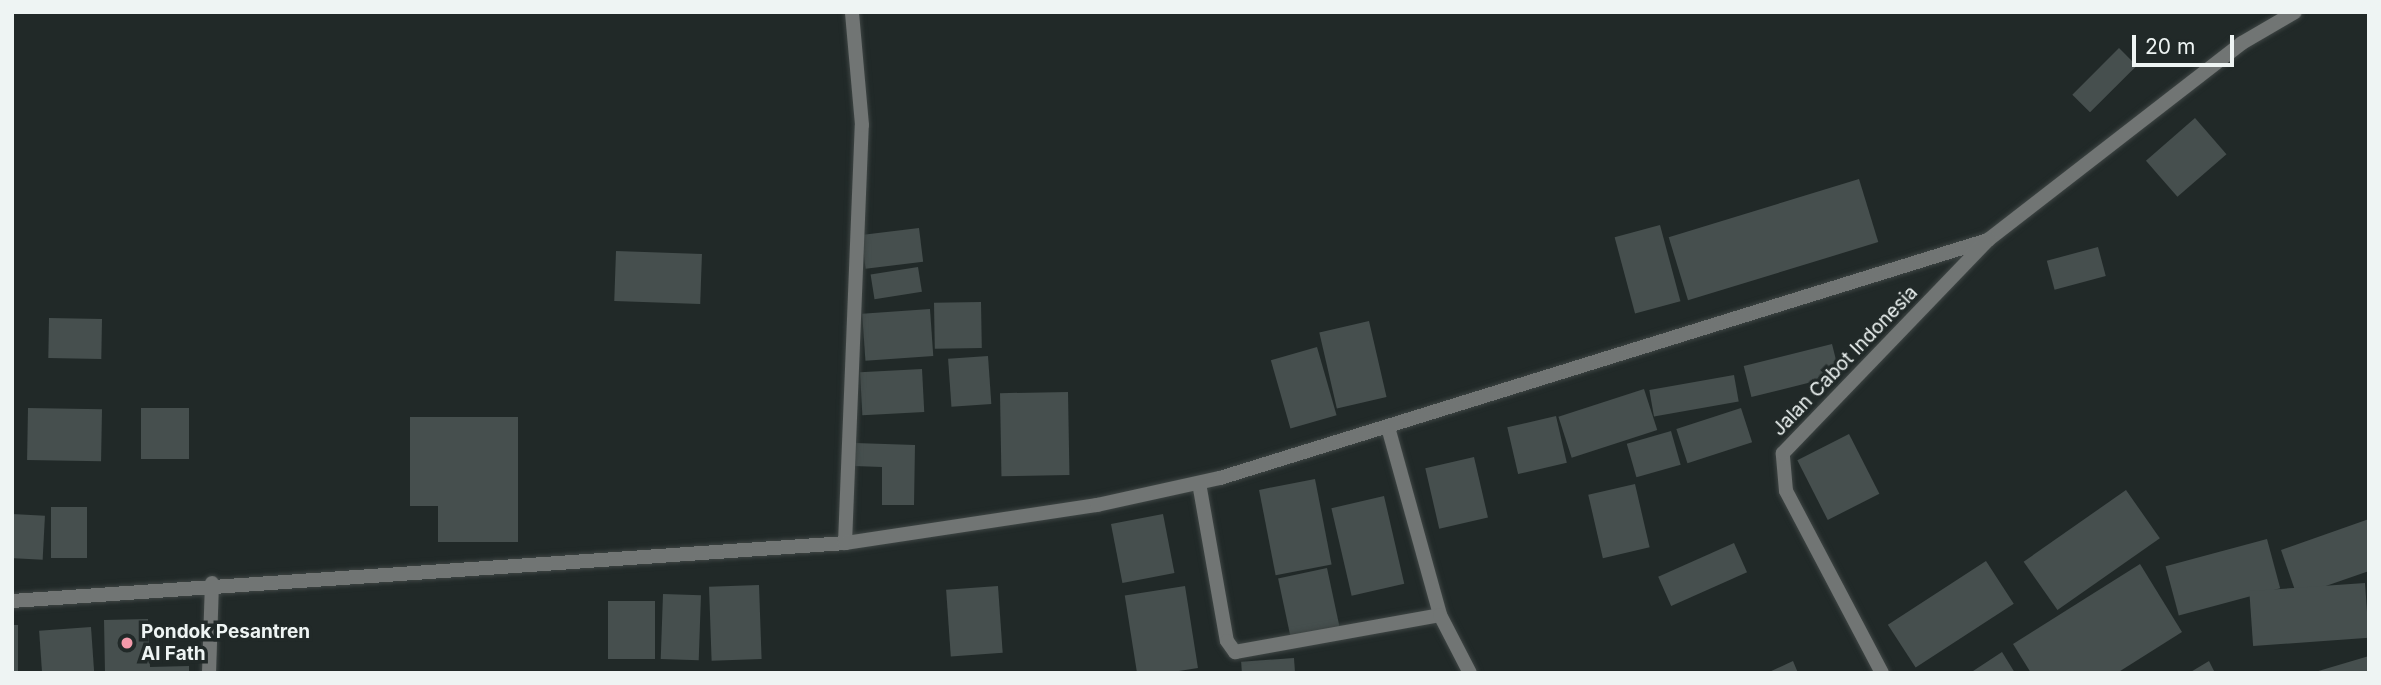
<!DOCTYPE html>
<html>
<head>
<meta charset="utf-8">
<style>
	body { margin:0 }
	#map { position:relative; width:2381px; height:685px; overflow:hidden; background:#212928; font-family:Inter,sans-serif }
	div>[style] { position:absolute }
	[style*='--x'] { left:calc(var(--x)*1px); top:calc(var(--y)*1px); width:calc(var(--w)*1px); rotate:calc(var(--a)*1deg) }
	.building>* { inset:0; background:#464f4e; transform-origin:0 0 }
	.roads { filter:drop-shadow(0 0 2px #3e4544) drop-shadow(0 0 2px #3e4544) }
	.lane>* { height:14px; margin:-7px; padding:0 7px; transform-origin:7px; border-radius:7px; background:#717574 }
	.street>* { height:14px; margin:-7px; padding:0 7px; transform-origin:7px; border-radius:7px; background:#717574 }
	.dots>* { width:19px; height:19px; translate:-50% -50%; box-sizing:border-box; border:4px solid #212928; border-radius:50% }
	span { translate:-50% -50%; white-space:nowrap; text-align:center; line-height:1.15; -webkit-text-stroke:7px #212928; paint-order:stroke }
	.street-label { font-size:19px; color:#eef4f3 }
	.poi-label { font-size:19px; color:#eef4f3; font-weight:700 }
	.left { translate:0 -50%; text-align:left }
	.frame { position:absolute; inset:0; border:14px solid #eef4f3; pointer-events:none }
	.scale { position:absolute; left:2132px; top:35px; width:102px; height:32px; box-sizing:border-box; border:4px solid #eef4f3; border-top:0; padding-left:9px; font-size:21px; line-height:24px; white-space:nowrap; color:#eef4f3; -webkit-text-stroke:5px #212928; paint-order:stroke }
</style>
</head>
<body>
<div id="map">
	<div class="building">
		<i style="left:2119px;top:48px;width:25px;height:66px;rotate:45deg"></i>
		<i style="left:2195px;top:118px;width:48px;height:65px;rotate:49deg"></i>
		<i style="left:1859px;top:179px;width:66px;height:199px;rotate:73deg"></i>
		<i style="left:1660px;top:225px;width:79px;height:47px;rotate:75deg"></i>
		<i style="left:919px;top:228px;width:34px;height:58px;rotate:83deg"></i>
		<i style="left:2098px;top:247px;width:30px;height:53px;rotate:75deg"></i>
		<i style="left:616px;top:251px;width:86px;height:50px;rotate:2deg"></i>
		<i style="left:918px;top:267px;width:25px;height:48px;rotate:81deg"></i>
		<i style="left:981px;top:302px;width:46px;height:47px;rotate:89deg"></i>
		<i style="left:930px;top:309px;width:47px;height:68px;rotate:86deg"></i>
		<i style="left:49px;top:318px;width:53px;height:40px;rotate:1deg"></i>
		<i style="left:1369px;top:321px;width:78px;height:51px;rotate:77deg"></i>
		<i style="left:1832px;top:344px;width:32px;height:91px;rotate:76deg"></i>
		<i style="left:1317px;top:347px;width:71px;height:48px;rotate:74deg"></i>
		<i style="left:988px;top:356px;width:48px;height:40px;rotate:86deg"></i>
		<i style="left:922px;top:369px;width:43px;height:62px;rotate:87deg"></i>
		<i style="left:1734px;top:375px;width:27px;height:86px;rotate:80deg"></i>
		<i style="left:1644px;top:389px;width:43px;height:90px;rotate:72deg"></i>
		<i style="left:1068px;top:392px;width:83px;height:68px;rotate:89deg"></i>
		<i style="left:28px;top:408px;width:74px;height:52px;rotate:1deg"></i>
		<i style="left:141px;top:408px;width:48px;height:51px"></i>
		<i style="left:1741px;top:408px;width:36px;height:68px;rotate:72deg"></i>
		<i style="left:1556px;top:416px;width:48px;height:50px;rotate:77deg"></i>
		<i style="clip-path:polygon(410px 417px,518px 417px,518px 542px,438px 542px,438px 506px,410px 506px)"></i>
		<i style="left:1671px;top:431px;width:35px;height:46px;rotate:74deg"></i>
		<i style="left:1849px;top:434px;width:67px;height:58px;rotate:63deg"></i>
		<i style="clip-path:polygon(855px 443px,915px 445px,914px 505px,882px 505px,882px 467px,854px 466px)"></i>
		<i style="left:1474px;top:457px;width:62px;height:50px;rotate:77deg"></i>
		<i style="left:1315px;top:479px;width:87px;height:57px;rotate:79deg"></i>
		<i style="left:1635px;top:484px;width:65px;height:48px;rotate:77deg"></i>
		<i style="left:2126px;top:490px;width:59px;height:125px;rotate:55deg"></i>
		<i style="left:1384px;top:496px;width:90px;height:54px;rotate:77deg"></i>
		<i style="left:51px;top:507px;width:36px;height:51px"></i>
		<i style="left:12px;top:514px;width:33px;height:44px;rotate:3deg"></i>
		<i style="left:1163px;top:514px;width:60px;height:53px;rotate:79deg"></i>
		<i style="clip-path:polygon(2369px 519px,2369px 571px,2297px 596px,2281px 550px)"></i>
		<i style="left:2267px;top:539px;width:51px;height:105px;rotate:75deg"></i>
		<i style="left:1734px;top:543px;width:32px;height:83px;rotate:66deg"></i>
		<i style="left:1986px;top:561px;width:51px;height:117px;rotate:57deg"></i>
		<i style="clip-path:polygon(2140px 564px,2182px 632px,2117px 673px,2031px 673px,2013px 644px)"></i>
		<i style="left:1327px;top:568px;width:63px;height:50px;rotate:78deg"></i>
		<i style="left:2365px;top:583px;width:55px;height:116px;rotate:86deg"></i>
		<i style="left:759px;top:585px;width:74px;height:50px;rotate:88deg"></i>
		<i style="left:998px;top:586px;width:67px;height:52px;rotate:86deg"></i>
		<i style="left:1185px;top:586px;width:83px;height:61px;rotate:81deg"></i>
		<i style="left:663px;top:594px;width:38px;height:65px;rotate:2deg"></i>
		<i style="left:608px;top:601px;width:47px;height:58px"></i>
		<i style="clip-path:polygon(148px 619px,150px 667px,189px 666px,189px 673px,105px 673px,104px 620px)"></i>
		<i style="left:12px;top:625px;width:6px;height:48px"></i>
		<i style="left:91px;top:627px;width:46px;height:52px;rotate:86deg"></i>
		<i style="clip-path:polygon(2002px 652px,2015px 673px,1970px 673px)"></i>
		<i style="clip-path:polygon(2369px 656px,2369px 673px,2315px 673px,2315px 672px)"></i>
		<i style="left:1294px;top:658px;width:15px;height:53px;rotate:86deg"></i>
		<i style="clip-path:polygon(1793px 661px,1798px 673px,1767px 673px)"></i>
		<i style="clip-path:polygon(2209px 661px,2215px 673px,2189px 673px)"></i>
	</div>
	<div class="roads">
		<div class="lane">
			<i style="--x:209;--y:673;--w:90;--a:-88.1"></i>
		</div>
		<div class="street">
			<i style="--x:1388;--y:427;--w:195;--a:74.5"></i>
			<i style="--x:1199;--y:483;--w:160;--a:80"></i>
			<i style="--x:1227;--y:641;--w:14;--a:54"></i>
			<i style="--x:1235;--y:652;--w:208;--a:-10.2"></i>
			<i style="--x:1440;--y:615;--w:65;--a:62.7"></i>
			<i style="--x:845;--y:543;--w:418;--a:-87.7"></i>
			<i style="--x:862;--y:125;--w:113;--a:-95.1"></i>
			<i style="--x:12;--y:601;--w:835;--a:-3.98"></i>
			<i style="--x:845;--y:543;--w:255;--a:-8.6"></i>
			<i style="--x:1097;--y:505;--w:126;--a:-12.4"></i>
			<i style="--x:1220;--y:478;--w:804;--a:-17.22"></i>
			<i style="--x:1988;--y:240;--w:321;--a:-37.8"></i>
			<i style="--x:2242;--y:43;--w:61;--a:-30.3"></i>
			<i style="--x:1882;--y:673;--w:206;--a:-117.8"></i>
			<i style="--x:1786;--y:491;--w:38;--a:-95"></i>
			<i style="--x:1783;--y:453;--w:296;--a:-46.1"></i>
		</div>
	</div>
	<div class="dots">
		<i style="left:127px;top:643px;background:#f39aaa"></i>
	</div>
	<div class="street-label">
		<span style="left:1845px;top:361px;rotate:-46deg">Jalan Cabot Indonesia</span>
	</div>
	<div class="poi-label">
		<span class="left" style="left:141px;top:643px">Pondok Pesantren<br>Al Fath</span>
	</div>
	<div class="frame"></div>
	<div class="scale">20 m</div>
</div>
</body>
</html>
